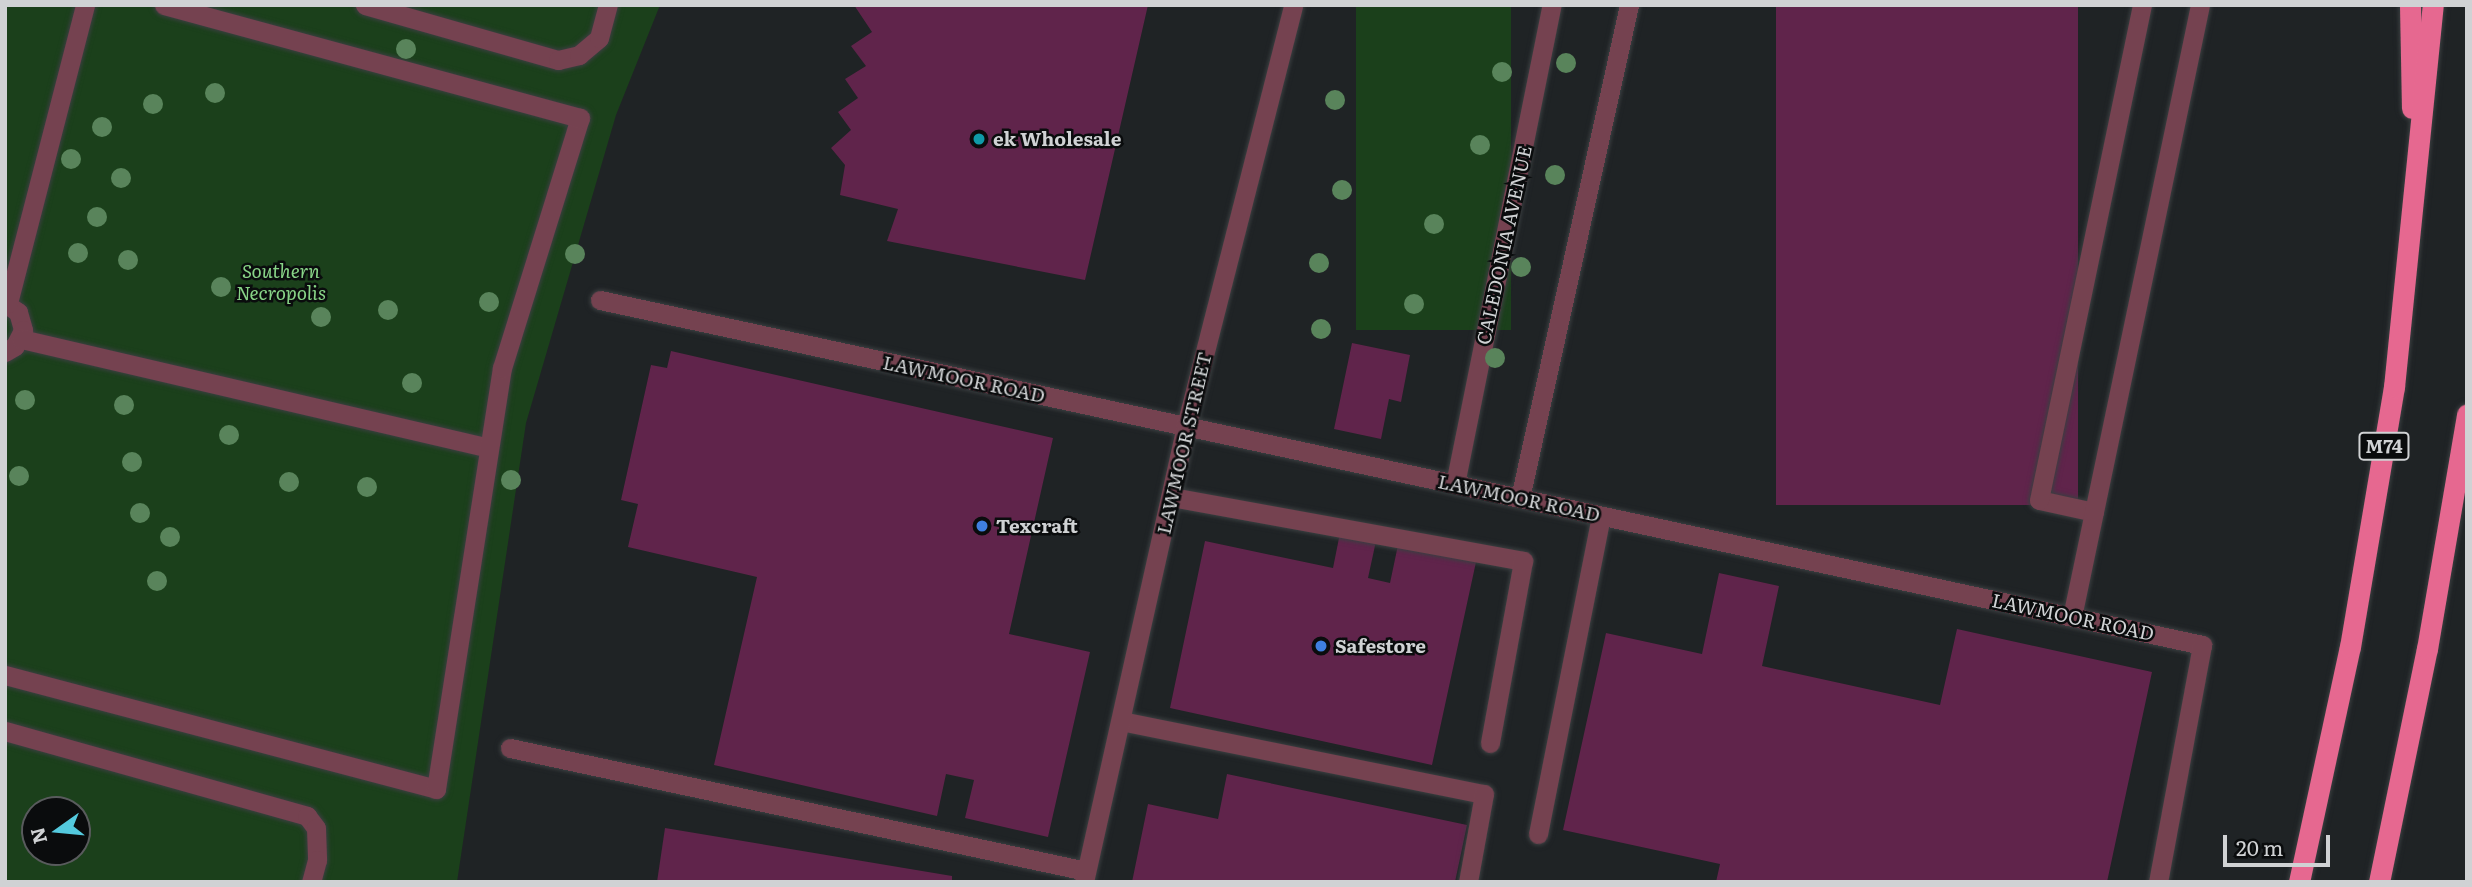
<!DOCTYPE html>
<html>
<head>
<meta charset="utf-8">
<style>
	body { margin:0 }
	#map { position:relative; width:2472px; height:887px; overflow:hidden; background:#1f2325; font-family:Literata,serif }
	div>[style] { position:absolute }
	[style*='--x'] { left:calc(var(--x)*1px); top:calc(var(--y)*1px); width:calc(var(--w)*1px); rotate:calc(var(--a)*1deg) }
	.green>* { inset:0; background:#1b401b; transform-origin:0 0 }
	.building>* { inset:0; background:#60244b; transform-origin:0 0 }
	.roads { filter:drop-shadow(0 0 2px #3b3f41) drop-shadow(0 0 2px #3b3f41) }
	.service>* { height:19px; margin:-9.5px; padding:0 9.5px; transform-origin:9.5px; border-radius:9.5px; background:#754250 }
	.minor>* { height:19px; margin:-9.5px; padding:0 9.5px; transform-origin:9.5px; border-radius:9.5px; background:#754250 }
	.motorway>* { height:21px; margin:-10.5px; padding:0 10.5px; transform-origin:10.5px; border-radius:10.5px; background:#e66890 }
	.trees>* { width:20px; height:20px; margin:-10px; border-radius:50%; background:#59845b }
	.dots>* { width:19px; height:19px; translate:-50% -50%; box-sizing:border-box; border:4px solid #0a0c0d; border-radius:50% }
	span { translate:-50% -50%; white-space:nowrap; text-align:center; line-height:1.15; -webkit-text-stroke:5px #0a0c0d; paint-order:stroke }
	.shield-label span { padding:2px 5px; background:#0a0c0d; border:2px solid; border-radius:5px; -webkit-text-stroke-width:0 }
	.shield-label { font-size:18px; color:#d0d2d4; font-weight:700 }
	.poi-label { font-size:19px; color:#d0d2d4; font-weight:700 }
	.left { translate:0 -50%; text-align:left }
	.street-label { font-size:19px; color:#d0d2d4 }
	.park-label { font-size:19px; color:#88d487; font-style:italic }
	.frame { position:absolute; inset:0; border:7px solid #d0d2d4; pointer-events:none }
	.north { position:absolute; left:21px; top:796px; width:70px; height:70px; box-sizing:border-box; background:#0a0c0d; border:2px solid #595b5d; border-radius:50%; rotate:255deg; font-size:19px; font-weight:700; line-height:28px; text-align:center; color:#d0d2d4 }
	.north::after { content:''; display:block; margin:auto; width:24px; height:32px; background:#54cade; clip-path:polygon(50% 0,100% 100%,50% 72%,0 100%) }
	.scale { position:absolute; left:2223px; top:835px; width:107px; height:32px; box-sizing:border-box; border:4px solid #d0d2d4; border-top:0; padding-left:9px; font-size:21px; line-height:24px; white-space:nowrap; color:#d0d2d4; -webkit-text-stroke:5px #0a0c0d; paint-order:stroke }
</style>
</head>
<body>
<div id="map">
	<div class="green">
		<i style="clip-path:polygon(evenodd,5px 5px,660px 5px,616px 115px,526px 423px,457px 882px,5px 882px,5px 5px,35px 810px,77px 810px,77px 852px,35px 852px,35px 810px)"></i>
		<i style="left:1356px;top:5px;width:155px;height:325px"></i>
	</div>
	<div class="building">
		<i style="clip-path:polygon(854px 5px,1148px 5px,1085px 280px,887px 241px,898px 209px,840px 195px,845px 165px,831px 148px,851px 130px,838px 112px,858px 98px,845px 79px,866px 66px,851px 46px,872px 32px)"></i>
		<i style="left:1776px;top:5px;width:302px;height:500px"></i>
		<i style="clip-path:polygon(1352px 343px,1410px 355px,1401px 402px,1389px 399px,1381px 439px,1334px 429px)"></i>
		<i style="clip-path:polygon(671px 351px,1053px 438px,1009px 634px,1090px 652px,1048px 837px,965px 818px,974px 780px,946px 774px,937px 816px,714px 765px,757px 577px,628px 547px,638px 504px,621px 500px,651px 365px,667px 368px)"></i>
		<i style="clip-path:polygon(1340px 533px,1376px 541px,1368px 578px,1390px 583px,1398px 545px,1476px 562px,1432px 765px,1170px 708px,1205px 541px,1333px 568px)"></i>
		<i style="clip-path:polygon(1719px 573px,1779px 586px,1762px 666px,1940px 705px,1957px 629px,2152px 672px,2107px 882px,1716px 882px,1720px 864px,1563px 830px,1606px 633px,1702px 654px)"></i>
		<i style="clip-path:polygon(1227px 774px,1467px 825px,1455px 882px,1132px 882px,1148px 804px,1218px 819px)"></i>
		<i style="clip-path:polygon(665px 828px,952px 876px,952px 882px,657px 882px)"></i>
	</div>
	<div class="roads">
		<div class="service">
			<i style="--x:365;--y:5;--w:201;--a:15.9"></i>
			<i style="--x:558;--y:60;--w:22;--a:-13"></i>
			<i style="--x:579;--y:55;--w:26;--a:-40"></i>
			<i style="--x:599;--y:38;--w:34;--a:-75"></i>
			<i style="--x:5;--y:303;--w:16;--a:35"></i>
			<i style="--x:18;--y:312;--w:19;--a:74"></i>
			<i style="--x:23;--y:330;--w:18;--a:117"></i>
			<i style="--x:15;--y:346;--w:12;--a:149"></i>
			<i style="--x:8;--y:303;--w:308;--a:-75.5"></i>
			<i style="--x:21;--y:339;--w:477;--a:13.1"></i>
			<i style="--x:1172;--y:497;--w:357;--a:10.3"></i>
			<i style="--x:1523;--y:561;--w:185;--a:100.3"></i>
			<i style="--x:1520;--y:498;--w:505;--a:-77.53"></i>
			<i style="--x:2094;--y:512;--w:56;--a:-167.7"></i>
			<i style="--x:2039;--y:500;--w:506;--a:-78.25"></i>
			<i style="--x:2072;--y:617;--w:625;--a:-78.19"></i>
			<i style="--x:5;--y:675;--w:446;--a:14.8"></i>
			<i style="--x:436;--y:789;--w:426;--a:-81.1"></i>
			<i style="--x:502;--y:368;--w:262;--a:-72.7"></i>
			<i style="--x:580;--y:118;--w:431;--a:-164.8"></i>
			<i style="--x:1121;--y:721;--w:370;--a:11.4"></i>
			<i style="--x:1484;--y:794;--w:89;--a:100.3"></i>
			<i style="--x:5;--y:731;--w:314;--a:15.7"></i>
			<i style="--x:307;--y:816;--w:15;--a:53"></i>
			<i style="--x:316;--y:828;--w:32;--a:88"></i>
			<i style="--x:317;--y:860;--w:23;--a:105"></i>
			<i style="--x:510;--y:748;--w:589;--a:12.05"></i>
			<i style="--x:1538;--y:834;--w:324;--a:-78.8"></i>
		</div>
		<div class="minor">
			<i style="--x:600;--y:300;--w:1639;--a:12.15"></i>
			<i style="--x:2202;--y:645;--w:241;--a:100.5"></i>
			<i style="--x:1455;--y:484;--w:489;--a:-78.6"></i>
			<i style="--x:1084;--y:882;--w:467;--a:-77.4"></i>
			<i style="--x:1186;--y:426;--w:434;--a:-75.7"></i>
		</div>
		<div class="motorway">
			<i style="--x:2410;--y:5;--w:103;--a:88.9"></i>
			<i style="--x:2299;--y:882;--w:240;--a:-77.8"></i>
			<i style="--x:2350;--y:647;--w:264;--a:-80.4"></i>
			<i style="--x:2394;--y:387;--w:384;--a:-84.2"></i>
			<i style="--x:2379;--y:882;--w:238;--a:-78.4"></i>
			<i style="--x:2427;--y:649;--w:238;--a:-80.3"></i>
		</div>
	</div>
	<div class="trees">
		<i style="left:406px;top:49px"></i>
		<i style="left:1566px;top:63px"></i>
		<i style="left:1502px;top:72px"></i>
		<i style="left:215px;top:93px"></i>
		<i style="left:1335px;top:100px"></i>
		<i style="left:153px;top:104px"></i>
		<i style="left:102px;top:127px"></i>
		<i style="left:1480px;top:145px"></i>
		<i style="left:71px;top:159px"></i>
		<i style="left:1555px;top:175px"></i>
		<i style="left:121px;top:178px"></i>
		<i style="left:1342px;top:190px"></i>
		<i style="left:97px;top:217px"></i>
		<i style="left:1434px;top:224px"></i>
		<i style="left:78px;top:253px"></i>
		<i style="left:575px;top:254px"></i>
		<i style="left:128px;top:260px"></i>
		<i style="left:1319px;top:263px"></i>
		<i style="left:1521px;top:267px"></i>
		<i style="left:221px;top:287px"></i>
		<i style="left:489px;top:302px"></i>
		<i style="left:1414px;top:304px"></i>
		<i style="left:388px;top:310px"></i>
		<i style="left:321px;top:317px"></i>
		<i style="left:1321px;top:329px"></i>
		<i style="left:1495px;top:358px"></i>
		<i style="left:412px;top:383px"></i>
		<i style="left:25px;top:400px"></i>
		<i style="left:124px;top:405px"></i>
		<i style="left:229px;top:435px"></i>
		<i style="left:132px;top:462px"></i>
		<i style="left:19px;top:476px"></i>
		<i style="left:511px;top:480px"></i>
		<i style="left:289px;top:482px"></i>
		<i style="left:367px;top:487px"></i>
		<i style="left:140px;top:513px"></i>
		<i style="left:170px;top:537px"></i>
		<i style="left:157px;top:581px"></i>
	</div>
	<div class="dots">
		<i style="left:979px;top:139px;background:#0f9aa8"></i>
		<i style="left:982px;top:526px;background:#3f7fe0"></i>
		<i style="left:1321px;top:646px;background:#3f7fe0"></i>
	</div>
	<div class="shield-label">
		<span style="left:2384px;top:446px">M74</span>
	</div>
	<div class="poi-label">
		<span class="left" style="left:993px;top:139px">ek Wholesale</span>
		<span class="left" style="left:996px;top:526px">Texcraft</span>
		<span class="left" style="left:1335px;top:646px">Safestore</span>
	</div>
	<div class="street-label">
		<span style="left:1504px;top:245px;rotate:-78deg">CALEDONIA AVENUE</span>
		<span style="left:964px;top:379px;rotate:12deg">LAWMOOR ROAD</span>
		<span style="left:1184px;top:443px;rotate:-77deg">LAWMOOR STREET</span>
		<span style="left:1519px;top:498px;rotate:12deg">LAWMOOR ROAD</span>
		<span style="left:2073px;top:617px;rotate:12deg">LAWMOOR ROAD</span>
	</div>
	<div class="park-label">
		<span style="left:281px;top:282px">Southern<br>Necropolis</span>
	</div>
	<div class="frame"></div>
	<div class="north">N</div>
	<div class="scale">20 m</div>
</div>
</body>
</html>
